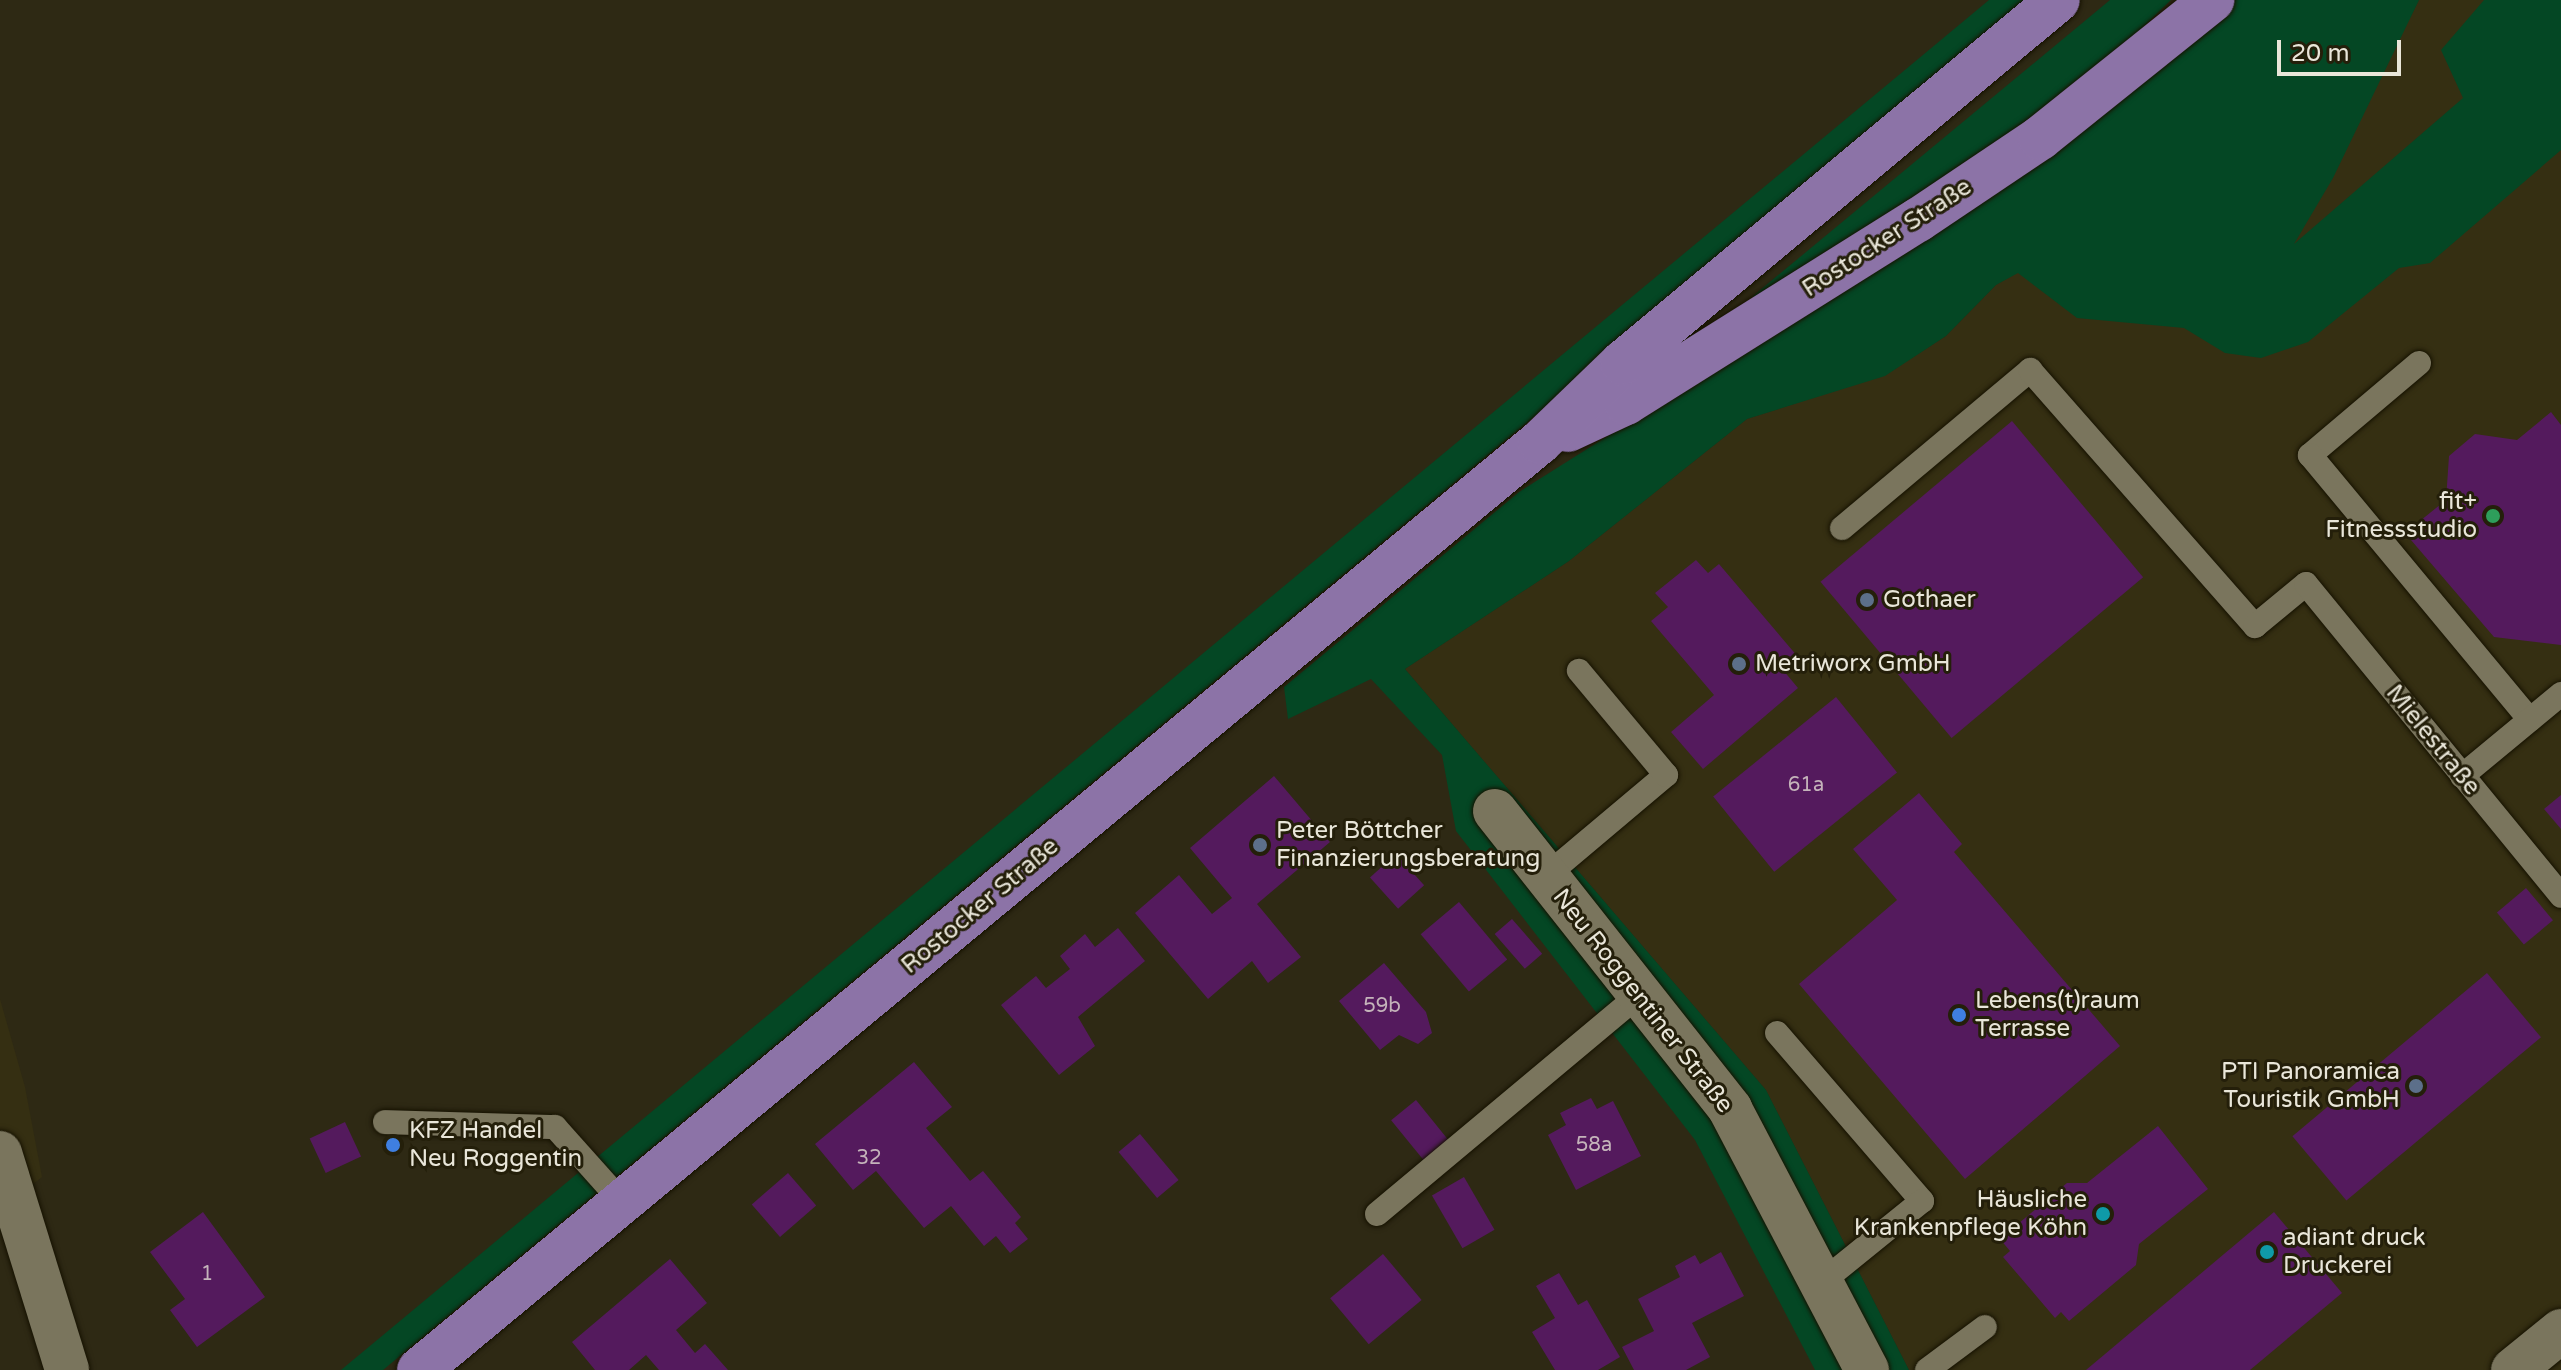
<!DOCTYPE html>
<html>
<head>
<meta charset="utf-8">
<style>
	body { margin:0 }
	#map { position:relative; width:2561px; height:1370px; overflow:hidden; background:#2e2914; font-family:"Varela Round",sans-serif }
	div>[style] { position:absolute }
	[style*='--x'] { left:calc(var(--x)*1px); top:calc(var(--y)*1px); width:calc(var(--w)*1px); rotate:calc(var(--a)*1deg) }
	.built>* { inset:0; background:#352f12 }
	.green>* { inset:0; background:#044724 }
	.building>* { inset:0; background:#541a5d; transform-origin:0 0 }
	.roads { filter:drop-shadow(0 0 2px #161201) drop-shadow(0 0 2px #161201) }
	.service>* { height:24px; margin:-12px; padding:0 12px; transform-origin:12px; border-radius:12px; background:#7a755d }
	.minor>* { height:44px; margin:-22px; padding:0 22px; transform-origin:22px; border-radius:22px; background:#7a755d }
	.primary>* { height:44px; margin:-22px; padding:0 22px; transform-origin:22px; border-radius:22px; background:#8c73a7 }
	.dots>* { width:22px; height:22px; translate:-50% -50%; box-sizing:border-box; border:4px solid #241f0a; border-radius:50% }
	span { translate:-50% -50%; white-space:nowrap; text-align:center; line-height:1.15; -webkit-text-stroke:6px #241f0a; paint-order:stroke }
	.number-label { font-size:20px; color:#c4b3ba }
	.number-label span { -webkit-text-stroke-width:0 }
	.street-label { font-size:24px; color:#e9e6d9 }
	.poi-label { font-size:24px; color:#e9e6d9 }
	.right { translate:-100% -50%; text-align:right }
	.left { translate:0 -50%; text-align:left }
	.scale { position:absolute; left:2277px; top:40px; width:124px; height:36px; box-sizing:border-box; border:4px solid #e9e6d9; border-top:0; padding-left:10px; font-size:24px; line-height:28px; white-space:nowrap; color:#e9e6d9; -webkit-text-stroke:6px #241f0a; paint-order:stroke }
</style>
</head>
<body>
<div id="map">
	<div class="built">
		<i style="clip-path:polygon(2419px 0,2561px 0,2561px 1370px,1909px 1370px,1766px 1090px,1405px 669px,1569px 561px,1747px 419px,1885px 375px,1946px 336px,1996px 285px,2401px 35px)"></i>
		<i style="clip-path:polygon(0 999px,25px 1087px,42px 1177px,0 1210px)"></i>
	</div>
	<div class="green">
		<i style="clip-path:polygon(1989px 0,2037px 0,383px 1370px,341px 1370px)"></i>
		<i style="clip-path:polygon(2110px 0,2171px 0,2078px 89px,1759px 304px,1753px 296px)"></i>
		<i style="clip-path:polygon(2235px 0,2419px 0,2333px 178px,2294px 244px,2463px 98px,2441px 50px,2484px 0,2561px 0,2561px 150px,2430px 263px,2399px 268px,2308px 342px,2261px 358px,2225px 353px,2184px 328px,2077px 318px,2018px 273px,1996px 285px,1946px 336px,1885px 376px,1747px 419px,1569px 561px,1405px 669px,1766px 1090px,1909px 1370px,1815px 1370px,1695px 1140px,1456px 831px,1442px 755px,1371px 679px,1288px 719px,1284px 687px,1519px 492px,1938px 228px,2074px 132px)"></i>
	</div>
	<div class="building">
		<i style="clip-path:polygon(2551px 412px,2561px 425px,2561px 645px,2494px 637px,2405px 533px,2446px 500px,2449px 456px,2475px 434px,2517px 440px)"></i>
		<i style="left:2012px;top:421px;width:204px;height:250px;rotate:50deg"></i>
		<i style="clip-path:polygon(1696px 560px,1708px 573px,1719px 564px,1798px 657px,1783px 670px,1798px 688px,1703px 769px,1671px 732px,1714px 695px,1651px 621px,1668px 607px,1655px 593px)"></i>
		<i style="left:1836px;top:697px;width:97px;height:158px;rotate:51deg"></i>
		<i style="clip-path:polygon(1274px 776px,1330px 842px,1257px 904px,1301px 957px,1268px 983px,1252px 961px,1208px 999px,1135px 913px,1179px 875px,1212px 914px,1232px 898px,1190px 848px)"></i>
		<i style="clip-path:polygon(1919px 793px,1962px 844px,1954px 852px,2120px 1046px,1965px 1179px,1799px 984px,1897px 900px,1853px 849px)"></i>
		<i style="clip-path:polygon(2561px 795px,2561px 829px,2544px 809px)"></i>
		<i style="left:1396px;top:854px;width:42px;height:35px;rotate:48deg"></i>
		<i style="left:2526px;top:888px;width:42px;height:38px;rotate:50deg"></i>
		<i style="left:1459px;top:902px;width:75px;height:50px;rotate:50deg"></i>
		<i style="left:1512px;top:919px;width:46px;height:23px;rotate:49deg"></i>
		<i style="clip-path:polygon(1118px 928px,1145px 961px,1078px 1017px,1095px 1046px,1059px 1075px,1001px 1005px,1036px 976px,1046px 988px,1070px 969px,1060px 956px,1085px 934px,1095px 947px)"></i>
		<i style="clip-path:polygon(1384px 963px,1426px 1012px,1432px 1033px,1418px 1044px,1399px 1035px,1380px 1050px,1339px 1001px)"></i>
		<i style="left:2487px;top:973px;width:84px;height:254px;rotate:50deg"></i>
		<i style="clip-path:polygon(914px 1062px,952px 1107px,926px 1128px,970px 1181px,983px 1171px,1021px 1217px,1015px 1223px,1028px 1239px,1010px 1253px,996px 1236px,984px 1246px,951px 1206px,924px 1228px,876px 1171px,853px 1190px,815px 1144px)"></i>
		<i style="clip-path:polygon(1591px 1098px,1597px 1109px,1613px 1101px,1641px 1156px,1576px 1190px,1548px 1135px,1566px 1125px,1560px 1113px)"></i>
		<i style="left:1416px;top:1100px;width:54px;height:32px;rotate:51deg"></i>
		<i style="left:345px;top:1122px;width:38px;height:39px;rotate:65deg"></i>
		<i style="clip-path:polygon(2158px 1126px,2208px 1189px,2139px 1244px,2136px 1265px,2069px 1321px,2061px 1312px,2055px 1318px,2003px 1257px,2010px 1251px,2000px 1239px,2067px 1183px,2087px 1183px)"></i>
		<i style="left:1140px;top:1134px;width:60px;height:28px;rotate:50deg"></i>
		<i style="left:788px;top:1173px;width:43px;height:48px;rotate:49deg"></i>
		<i style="left:1464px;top:1177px;width:61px;height:37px;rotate:60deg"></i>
		<i style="clip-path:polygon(203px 1212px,265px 1297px,197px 1347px,170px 1310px,185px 1299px,150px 1252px)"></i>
		<i style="clip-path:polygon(2274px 1212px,2342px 1293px,2250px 1370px,2086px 1370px)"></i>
		<i style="clip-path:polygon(1721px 1252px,1744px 1296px,1692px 1323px,1710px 1357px,1686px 1370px,1634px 1370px,1622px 1347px,1654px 1331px,1638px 1299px,1680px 1277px,1675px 1266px,1695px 1255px,1700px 1264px)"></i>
		<i style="left:1383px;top:1254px;width:60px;height:69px;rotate:50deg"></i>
		<i style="clip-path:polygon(670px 1259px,707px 1303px,676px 1330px,695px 1353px,705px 1344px,728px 1370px,659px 1370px,646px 1355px,629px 1370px,595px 1370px,572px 1342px)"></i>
		<i style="clip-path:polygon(1559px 1273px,1578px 1305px,1587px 1300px,1620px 1357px,1598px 1370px,1555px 1370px,1532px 1332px,1555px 1318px,1536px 1286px)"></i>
	</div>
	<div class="roads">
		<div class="service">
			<i style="--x:2419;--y:363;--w:143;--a:139.8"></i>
			<i style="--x:2310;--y:455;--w:344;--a:50.3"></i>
			<i style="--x:1842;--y:528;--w:246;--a:-40"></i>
			<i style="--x:2030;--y:370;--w:341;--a:48.7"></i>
			<i style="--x:2255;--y:626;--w:66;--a:-39.5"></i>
			<i style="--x:2306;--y:584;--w:403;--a:50.7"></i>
			<i style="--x:2462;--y:776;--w:129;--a:-39.6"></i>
			<i style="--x:1546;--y:876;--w:157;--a:-40.1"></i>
			<i style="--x:1666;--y:775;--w:136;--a:-129.9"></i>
			<i style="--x:1777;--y:1033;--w:222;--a:49.2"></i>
			<i style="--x:1922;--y:1201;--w:129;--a:141"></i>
			<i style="--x:385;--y:1122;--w:170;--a:1.7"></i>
			<i style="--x:555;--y:1127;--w:101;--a:48.2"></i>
			<i style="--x:1377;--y:1214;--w:341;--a:-39.9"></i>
			<i style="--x:1927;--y:1370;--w:72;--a:-36.6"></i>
		</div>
		<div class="minor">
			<i style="--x:1495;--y:811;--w:380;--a:51.7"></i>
			<i style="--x:1730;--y:1109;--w:295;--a:62.3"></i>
			<i style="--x:0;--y:1153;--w:227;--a:72.8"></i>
			<i style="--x:2513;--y:1370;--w:62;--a:-39.1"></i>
		</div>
		<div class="primary">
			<i style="--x:1568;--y:430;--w:64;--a:-25"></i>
			<i style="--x:1626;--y:403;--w:345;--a:-32.1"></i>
			<i style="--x:1918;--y:220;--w:147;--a:-33.9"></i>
			<i style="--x:2040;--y:138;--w:221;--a:-38.7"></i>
			<i style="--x:419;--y:1370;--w:1455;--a:-39.62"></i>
			<i style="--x:1540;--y:442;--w:114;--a:-43.9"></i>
			<i style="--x:1622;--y:363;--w:567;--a:-39.78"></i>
		</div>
	</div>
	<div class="dots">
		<i style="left:2493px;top:516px;background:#2e9e5b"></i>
		<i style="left:1867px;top:600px;background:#5c6f8a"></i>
		<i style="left:1739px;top:664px;background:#5c6f8a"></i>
		<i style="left:1260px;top:845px;background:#5c6f8a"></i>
		<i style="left:1959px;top:1015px;background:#3f7fe0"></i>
		<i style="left:2416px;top:1086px;background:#5c6f8a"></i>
		<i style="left:393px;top:1145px;background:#3f7fe0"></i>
		<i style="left:2103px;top:1214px;background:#0f9aa8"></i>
		<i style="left:2267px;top:1252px;background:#0f9aa8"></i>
	</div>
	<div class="number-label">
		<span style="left:1806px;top:785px">61a</span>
		<span style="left:1382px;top:1006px">59b</span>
		<span style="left:1594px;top:1145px">58a</span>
		<span style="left:869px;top:1158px">32</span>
		<span style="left:207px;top:1274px">1</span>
	</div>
	<div class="street-label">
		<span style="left:1887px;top:238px;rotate:-33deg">Rostocker Straße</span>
		<span style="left:2433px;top:740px;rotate:51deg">Mielestraße</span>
		<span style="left:980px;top:906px;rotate:-40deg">Rostocker Straße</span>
		<span style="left:1643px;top:1001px;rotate:52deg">Neu Roggentiner Straße</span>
	</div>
	<div class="poi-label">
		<span class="right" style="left:2477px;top:516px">fit+<br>Fitnessstudio</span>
		<span class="left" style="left:1883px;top:600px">Gothaer</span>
		<span class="left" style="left:1755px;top:664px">Metriworx GmbH</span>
		<span class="left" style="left:1276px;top:845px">Peter Böttcher<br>Finanzierungsberatung</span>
		<span class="left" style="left:1975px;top:1015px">Lebens(t)raum<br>Terrasse</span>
		<span class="right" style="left:2400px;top:1086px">PTI Panoramica<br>Touristik GmbH</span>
		<span class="left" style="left:409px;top:1145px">KFZ Handel<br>Neu Roggentin</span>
		<span class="right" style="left:2087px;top:1214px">Häusliche<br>Krankenpflege Köhn</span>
		<span class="left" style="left:2283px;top:1252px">adiant druck<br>Druckerei</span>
	</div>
	<div class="scale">20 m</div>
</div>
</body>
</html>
